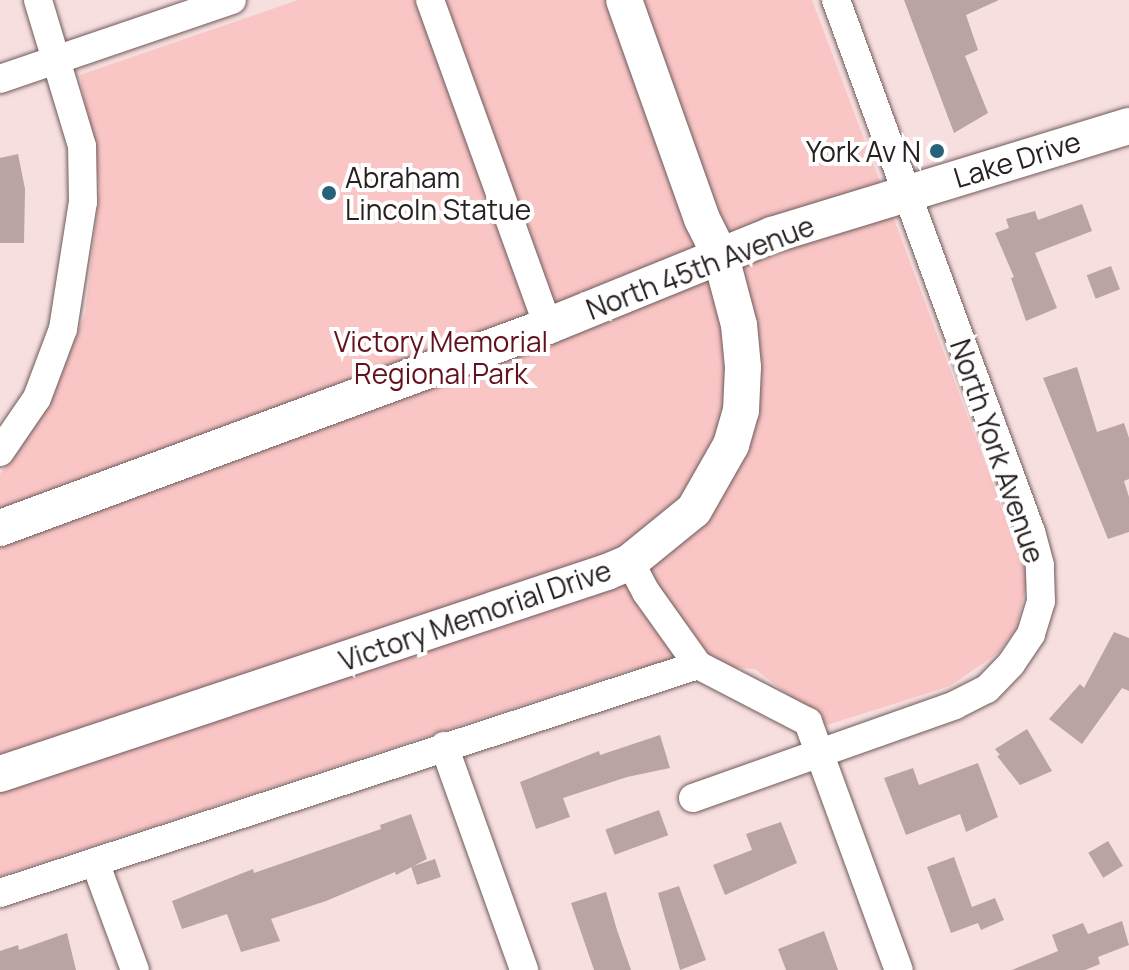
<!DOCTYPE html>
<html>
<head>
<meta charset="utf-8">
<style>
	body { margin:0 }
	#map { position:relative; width:1129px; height:970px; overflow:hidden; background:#f8dfdf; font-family:Manrope,sans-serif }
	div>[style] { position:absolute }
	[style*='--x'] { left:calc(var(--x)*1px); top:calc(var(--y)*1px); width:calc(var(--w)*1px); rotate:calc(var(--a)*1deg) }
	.green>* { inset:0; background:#f9c5c5 }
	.building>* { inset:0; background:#baa3a3; transform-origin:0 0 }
	.roads { filter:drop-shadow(0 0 2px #6e5a5a) drop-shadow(0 0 2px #6e5a5a) }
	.minor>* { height:28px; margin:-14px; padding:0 14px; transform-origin:14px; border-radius:14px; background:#fff }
	.tertiary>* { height:36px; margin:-18px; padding:0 18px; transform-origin:18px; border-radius:18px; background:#fff }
	.dots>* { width:22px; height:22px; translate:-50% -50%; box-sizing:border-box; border:4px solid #fff; border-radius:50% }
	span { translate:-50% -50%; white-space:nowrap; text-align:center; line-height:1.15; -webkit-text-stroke:8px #fff; paint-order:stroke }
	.poi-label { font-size:28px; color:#292120 }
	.right { translate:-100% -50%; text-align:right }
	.left { translate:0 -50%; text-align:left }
	.street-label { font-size:28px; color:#292120 }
	.park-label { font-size:28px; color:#63111d }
</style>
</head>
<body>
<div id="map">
	<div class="green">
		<i style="clip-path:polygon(298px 0,812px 0,1028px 578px,1016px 629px,998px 653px,950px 686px,827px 725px,755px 669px,698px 665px,633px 669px,0 876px,0 474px,52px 399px,85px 314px,100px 189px,80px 75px)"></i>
	</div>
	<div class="building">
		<i style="clip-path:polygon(904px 0,999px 0,966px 15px,978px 50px,965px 56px,988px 113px,954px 133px)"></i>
		<i style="clip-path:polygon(18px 154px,25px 189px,24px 243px,0 243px,0 158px)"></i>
		<i style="clip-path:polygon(1082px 204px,1092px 231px,1035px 253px,1057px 308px,1026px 321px,1011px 278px,1014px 277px,995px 233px,1009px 228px,1006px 219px,1035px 211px,1038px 220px)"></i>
		<i style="left:1111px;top:266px;width:25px;height:26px;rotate:69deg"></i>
		<i style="clip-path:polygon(1077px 367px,1097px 432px,1124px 423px,1129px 438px,1129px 479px,1124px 481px,1129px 497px,1129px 532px,1108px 539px,1043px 378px)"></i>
		<i style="clip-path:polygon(1114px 632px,1129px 638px,1129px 691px,1122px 688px,1082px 744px,1049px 719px,1080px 684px,1084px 688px)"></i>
		<i style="clip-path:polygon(1027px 729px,1052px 771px,1020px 785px,997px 756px,1000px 755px,995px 749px)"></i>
		<i style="clip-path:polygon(660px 735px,670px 768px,627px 777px,563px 798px,570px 817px,536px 829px,520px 782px,599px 751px,600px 755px)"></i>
		<i style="clip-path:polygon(978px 763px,998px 817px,966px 832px,960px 814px,906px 835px,884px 778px,913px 768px,919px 785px)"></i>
		<i style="left:659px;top:810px;width:27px;height:57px;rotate:70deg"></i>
		<i style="clip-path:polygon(411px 814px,427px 859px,396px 875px,395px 872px,326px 901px,271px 919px,280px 941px,241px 952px,227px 914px,182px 929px,172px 901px,253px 869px,254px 873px,381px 829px,380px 825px)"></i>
		<i style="clip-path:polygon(781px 822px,797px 863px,725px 895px,713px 865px,752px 850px,746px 834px)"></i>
		<i style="left:1108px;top:841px;width:29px;height:23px;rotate:59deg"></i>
		<i style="clip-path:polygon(954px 857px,972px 907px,995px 898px,1004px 920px,981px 930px,978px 923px,951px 933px,927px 867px)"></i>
		<i style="left:435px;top:859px;width:19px;height:25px;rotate:72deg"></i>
		<i style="clip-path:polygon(679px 886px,706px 960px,680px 970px,658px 893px)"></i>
		<i style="clip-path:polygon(606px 892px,617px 930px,631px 970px,594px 970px,571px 903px)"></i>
		<i style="clip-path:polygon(1122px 921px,1129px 945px,1098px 957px,1100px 964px,1085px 970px,1012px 970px,1058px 951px,1052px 935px,1083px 923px,1088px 934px)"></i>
		<i style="clip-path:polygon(824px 931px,838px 970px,786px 970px,778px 949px)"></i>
		<i style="clip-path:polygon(67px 933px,76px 970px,0 970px,0 951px,18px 945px,19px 950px)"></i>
	</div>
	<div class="roads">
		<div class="minor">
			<i style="--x:430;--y:0;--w:347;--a:70.1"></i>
			<i style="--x:0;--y:79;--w:245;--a:-18.8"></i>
			<i style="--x:0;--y:452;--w:65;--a:-55.6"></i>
			<i style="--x:37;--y:398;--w:74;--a:-69.4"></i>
			<i style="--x:63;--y:329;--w:129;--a:-81.1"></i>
			<i style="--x:83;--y:202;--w:56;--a:-91"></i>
			<i style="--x:82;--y:146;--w:152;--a:-106.8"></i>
			<i style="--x:630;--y:562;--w:34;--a:62"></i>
			<i style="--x:646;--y:592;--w:90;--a:54.5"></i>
			<i style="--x:698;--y:665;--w:124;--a:27.4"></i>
			<i style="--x:808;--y:722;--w:264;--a:69.9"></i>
			<i style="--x:444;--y:746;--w:238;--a:70.3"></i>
			<i style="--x:693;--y:798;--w:278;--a:-19.5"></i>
			<i style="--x:955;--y:705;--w:36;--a:-27"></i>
			<i style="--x:987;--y:689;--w:35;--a:-46"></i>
			<i style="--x:1011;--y:664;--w:36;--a:-56"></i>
			<i style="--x:1031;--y:634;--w:34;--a:-73"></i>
			<i style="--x:1041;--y:601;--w:36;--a:-92"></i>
			<i style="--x:1040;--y:565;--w:34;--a:-105"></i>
			<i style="--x:1031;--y:532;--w:567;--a:-110.13"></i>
			<i style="--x:95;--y:862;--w:115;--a:69.7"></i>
			<i style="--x:0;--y:893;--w:734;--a:-18.09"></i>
		</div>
		<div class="tertiary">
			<i style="--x:0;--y:528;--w:584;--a:-20.23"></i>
			<i style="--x:548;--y:326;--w:242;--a:-22.1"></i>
			<i style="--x:772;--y:235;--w:373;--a:-17"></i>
			<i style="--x:0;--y:774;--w:640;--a:-18.41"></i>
			<i style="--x:607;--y:572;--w:25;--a:-23"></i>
			<i style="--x:630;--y:562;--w:82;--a:-39.1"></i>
			<i style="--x:694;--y:510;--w:75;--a:-60.4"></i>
			<i style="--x:731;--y:445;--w:35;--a:-74"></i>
			<i style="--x:741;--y:411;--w:44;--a:-87.4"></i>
			<i style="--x:743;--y:367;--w:42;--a:-95.4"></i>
			<i style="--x:739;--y:325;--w:70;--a:-104.8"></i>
			<i style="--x:721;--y:257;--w:42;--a:-116.6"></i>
			<i style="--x:702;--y:219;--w:232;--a:-109.6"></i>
		</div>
	</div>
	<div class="dots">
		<i style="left:937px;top:151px;background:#27627a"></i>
		<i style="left:329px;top:193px;background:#27627a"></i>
	</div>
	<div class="poi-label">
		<span class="right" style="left:921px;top:151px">York Av N</span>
		<span class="left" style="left:345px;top:193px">Abraham<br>Lincoln Statue</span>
	</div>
	<div class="street-label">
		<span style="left:1017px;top:159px;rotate:-17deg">Lake Drive</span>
		<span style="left:700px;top:267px;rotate:-21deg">North 45th Avenue</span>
		<span style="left:998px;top:451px;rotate:71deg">North York Avenue</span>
		<span style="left:475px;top:615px;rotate:-19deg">Victory Memorial Drive</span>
	</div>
	<div class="park-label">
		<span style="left:441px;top:357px">Victory Memorial<br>Regional Park</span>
	</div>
</div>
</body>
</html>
